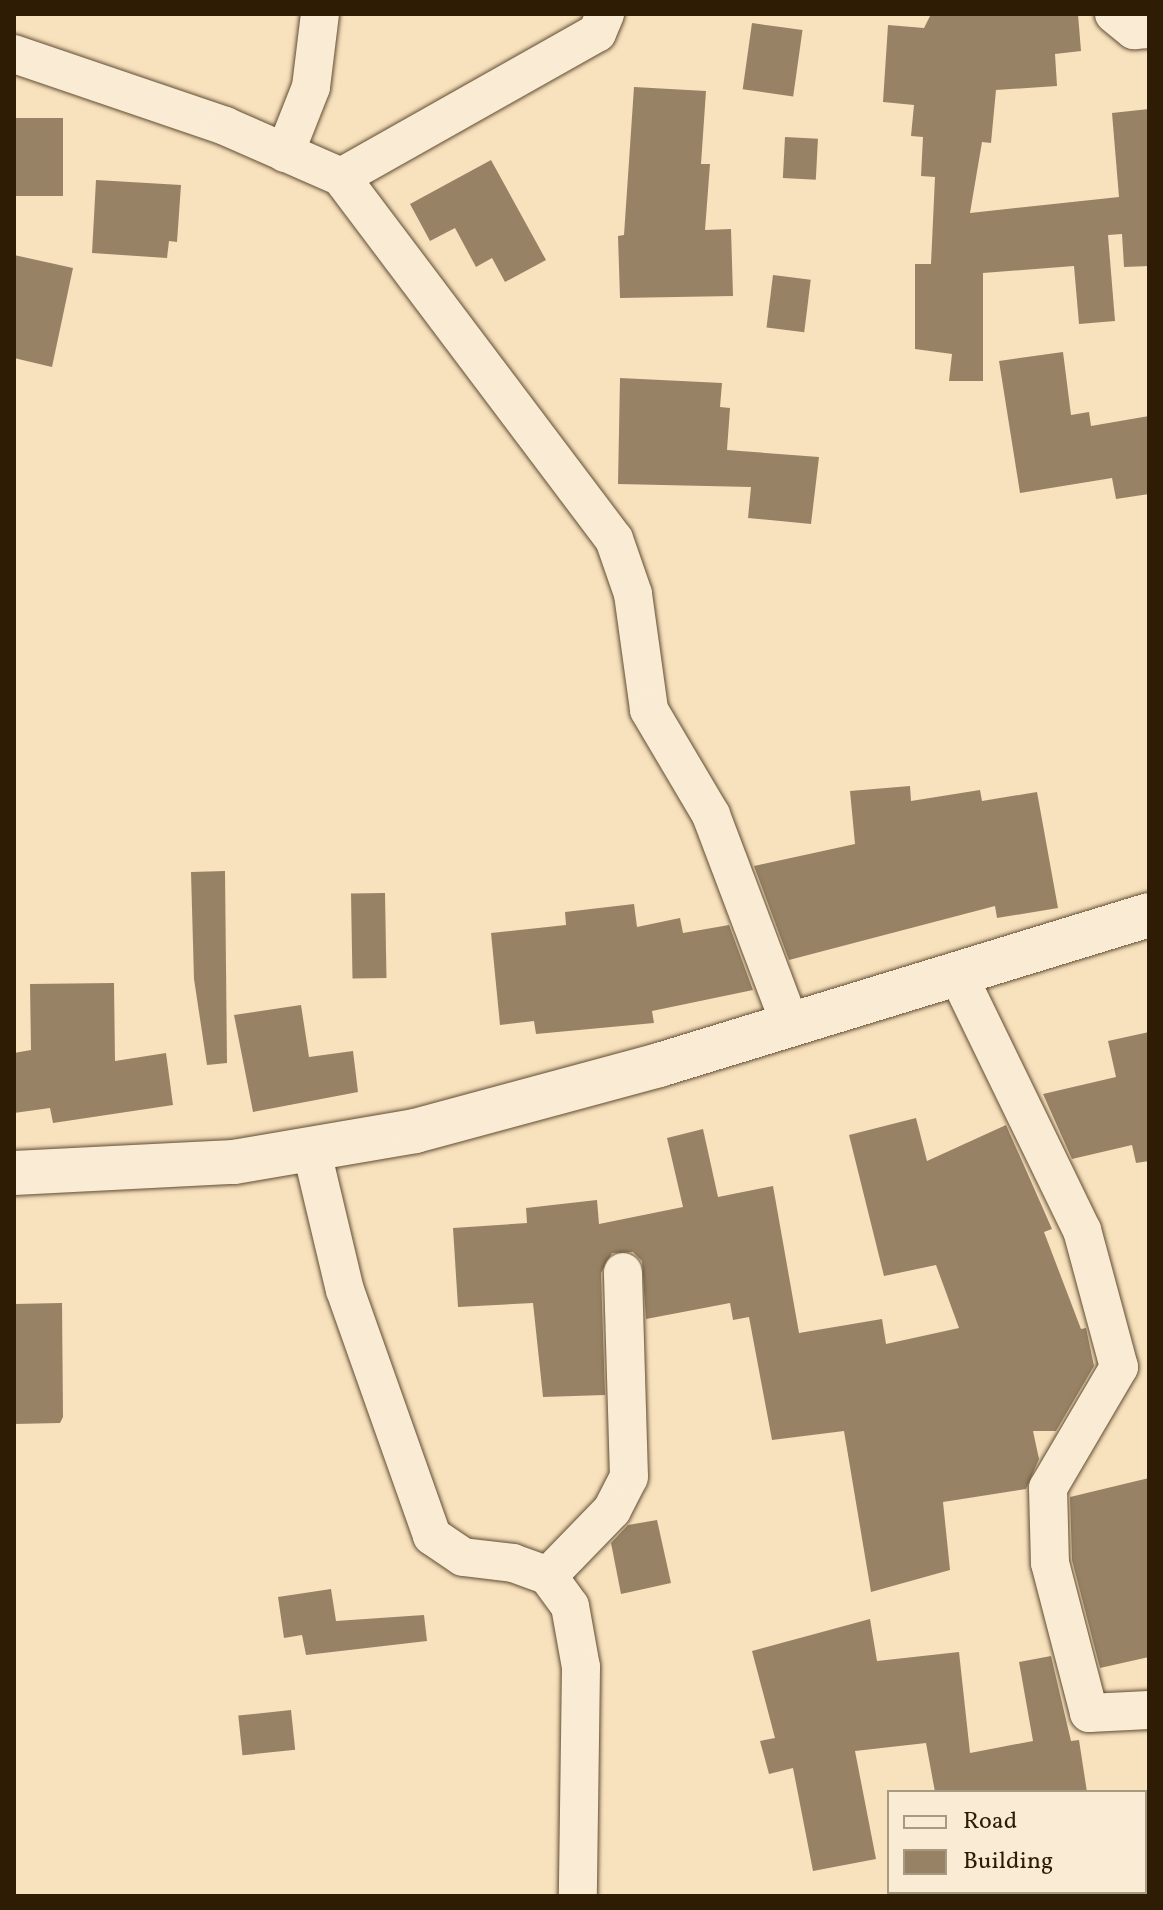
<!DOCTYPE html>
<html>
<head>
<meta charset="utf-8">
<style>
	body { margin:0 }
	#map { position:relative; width:1163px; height:1910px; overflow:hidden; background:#f8e1bd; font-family:Vollkorn,serif }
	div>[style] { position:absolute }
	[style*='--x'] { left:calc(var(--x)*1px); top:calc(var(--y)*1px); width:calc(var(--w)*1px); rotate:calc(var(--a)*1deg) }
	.building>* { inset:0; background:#978265; transform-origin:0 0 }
	.roads { filter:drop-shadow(0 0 2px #604d33) drop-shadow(0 0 2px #604d33) }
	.minor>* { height:38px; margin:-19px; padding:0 19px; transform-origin:19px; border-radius:19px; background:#faecd4 }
	.secondary>* { height:44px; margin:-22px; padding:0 22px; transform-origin:22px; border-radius:22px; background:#faecd4 }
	span { translate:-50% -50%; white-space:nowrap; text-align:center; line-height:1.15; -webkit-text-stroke:7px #faecd4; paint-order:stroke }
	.frame { position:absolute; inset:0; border:16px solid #2e1c05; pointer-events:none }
	.legend { position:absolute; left:887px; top:1790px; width:260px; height:104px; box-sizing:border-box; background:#faecd4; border:2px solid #a89981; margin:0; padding:10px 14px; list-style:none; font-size:24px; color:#2e1c05 }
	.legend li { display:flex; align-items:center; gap:16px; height:40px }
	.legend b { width:40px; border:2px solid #a89981 }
</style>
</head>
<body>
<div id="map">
	<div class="building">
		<i style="clip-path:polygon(931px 14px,1078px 14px,1081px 51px,1055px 54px,1057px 86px,996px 90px,991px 143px,982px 142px,970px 213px,1119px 197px,1112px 113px,1149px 109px,1149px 266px,1124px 267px,1122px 234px,1108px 235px,1115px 321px,1079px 324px,1074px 266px,983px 273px,983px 381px,949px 381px,952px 354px,915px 349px,915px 264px,931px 264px,935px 177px,921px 176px,923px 137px,911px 136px,914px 105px,883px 102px,888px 25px,924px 28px)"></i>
		<i style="left:752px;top:23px;width:51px;height:67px;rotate:8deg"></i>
		<i style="clip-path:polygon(634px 87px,706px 91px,701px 164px,710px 164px,705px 230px,731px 229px,733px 296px,620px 298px,618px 236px,624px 235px)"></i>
		<i style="left:63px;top:118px;width:78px;height:49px;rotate:90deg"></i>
		<i style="left:785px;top:137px;width:33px;height:41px;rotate:3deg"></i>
		<i style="clip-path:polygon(491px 160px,546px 260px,505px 282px,492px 258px,476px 267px,455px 228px,430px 241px,410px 204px)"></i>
		<i style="clip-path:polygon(96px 180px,181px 185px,177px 242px,169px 241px,167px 258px,92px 253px)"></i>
		<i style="clip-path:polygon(14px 255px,73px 268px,52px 367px,14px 358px)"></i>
		<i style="left:773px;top:275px;width:38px;height:53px;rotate:7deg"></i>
		<i style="clip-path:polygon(1063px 352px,1071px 415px,1089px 412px,1091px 426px,1149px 416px,1149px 494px,1116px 499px,1112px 478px,1020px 493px,999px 361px)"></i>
		<i style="clip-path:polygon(620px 378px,722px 383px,720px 407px,730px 408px,727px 450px,819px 457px,811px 524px,748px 518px,751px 487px,618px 484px)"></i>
		<i style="clip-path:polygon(910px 786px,911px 801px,980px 790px,982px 801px,1037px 792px,1058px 908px,997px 918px,995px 906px,789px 960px,754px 866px,855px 844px,850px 791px)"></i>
		<i style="clip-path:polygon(225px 871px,227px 1063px,207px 1065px,194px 979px,191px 872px)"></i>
		<i style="left:385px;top:893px;width:85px;height:34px;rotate:89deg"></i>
		<i style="clip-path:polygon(634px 904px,637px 927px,680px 918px,683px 933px,729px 925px,753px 990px,652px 1011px,654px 1023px,536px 1034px,534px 1021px,500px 1025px,491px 933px,566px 925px,565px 912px)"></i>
		<i style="clip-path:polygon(114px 983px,115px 1061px,166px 1053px,173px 1105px,53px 1123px,50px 1108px,14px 1113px,14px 1053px,31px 1050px,30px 984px)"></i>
		<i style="clip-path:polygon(301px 1005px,309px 1057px,353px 1051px,358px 1092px,253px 1112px,234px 1015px)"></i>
		<i style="clip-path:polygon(1149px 1032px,1149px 1161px,1136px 1163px,1132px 1145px,1072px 1159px,1043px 1094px,1116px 1077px,1108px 1041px)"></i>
		<i style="clip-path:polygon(916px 1118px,927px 1161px,1006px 1125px,1052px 1229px,1044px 1232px,1081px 1329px,1086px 1328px,1094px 1366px,1056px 1431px,1033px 1431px,1039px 1459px,1026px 1489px,943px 1502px,950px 1570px,871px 1592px,844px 1431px,772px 1440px,749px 1317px,733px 1320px,730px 1303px,646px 1319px,642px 1261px,633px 1252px,612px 1253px,601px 1273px,605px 1395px,543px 1397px,533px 1303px,458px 1307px,453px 1228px,527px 1223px,526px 1208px,597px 1200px,599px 1224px,683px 1207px,667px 1138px,703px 1129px,718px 1197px,773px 1186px,799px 1333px,882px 1319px,886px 1344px,959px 1328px,936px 1265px,884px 1276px,849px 1135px)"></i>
		<i style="clip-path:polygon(62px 1303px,63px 1417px,60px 1423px,14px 1424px,14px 1304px)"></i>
		<i style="clip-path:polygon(1149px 1478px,1149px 1657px,1100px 1668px,1072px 1560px,1070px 1497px)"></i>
		<i style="clip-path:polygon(657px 1520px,671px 1583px,621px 1594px,611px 1543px,628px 1525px)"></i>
		<i style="clip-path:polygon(331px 1589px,336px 1621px,424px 1615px,427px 1641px,306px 1655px,302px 1635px,284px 1638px,278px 1597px)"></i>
		<i style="clip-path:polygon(870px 1619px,877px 1661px,959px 1652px,970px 1753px,1033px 1741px,1019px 1662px,1051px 1656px,1071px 1741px,1079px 1740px,1087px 1792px,935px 1792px,926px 1743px,855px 1751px,876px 1859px,813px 1871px,793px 1768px,769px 1774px,760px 1741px,775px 1738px,752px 1651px)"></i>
		<i style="left:291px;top:1710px;width:40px;height:53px;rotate:84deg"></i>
	</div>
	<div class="roads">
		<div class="minor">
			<i style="--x:1114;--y:14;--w:26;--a:39"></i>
			<i style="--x:1134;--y:30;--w:15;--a:-4"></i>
			<i style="--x:14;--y:54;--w:223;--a:18.8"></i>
			<i style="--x:225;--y:126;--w:127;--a:23.7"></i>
			<i style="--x:341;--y:177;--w:453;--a:53"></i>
			<i style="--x:614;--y:539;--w:58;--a:70.9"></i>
			<i style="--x:633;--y:594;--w:117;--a:82.1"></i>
			<i style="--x:649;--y:710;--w:122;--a:59.4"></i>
			<i style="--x:711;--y:815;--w:223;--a:69.3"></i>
			<i style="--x:285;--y:153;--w:71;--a:-68.5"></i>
			<i style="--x:311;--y:87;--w:74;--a:-83"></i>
			<i style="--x:341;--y:177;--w:294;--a:-29.4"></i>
			<i style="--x:597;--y:33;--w:21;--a:-67"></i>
			<i style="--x:957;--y:973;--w:286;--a:64.1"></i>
			<i style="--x:1082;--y:1230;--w:142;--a:74.9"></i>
			<i style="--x:1119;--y:1367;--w:140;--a:120.4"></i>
			<i style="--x:1048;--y:1488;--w:75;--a:88.5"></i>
			<i style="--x:1050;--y:1563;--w:155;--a:75.4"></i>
			<i style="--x:1089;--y:1713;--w:60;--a:-2.9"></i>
			<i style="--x:312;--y:1152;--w:142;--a:76.6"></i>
			<i style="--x:345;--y:1290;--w:261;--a:70.5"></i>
			<i style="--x:432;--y:1536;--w:37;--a:34"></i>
			<i style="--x:463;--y:1557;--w:50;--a:6.8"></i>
			<i style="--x:513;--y:1563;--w:37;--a:20"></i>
			<i style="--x:548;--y:1576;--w:37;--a:54"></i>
			<i style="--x:570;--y:1606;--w:62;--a:79.8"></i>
			<i style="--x:581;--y:1667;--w:229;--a:90.8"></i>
			<i style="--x:548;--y:1576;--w:92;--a:-45.9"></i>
			<i style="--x:612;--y:1510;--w:37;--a:-63"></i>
			<i style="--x:629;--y:1477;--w:205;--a:-91.7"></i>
		</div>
		<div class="secondary">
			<i style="--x:14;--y:1173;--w:220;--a:-2.9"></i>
			<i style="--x:234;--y:1162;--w:184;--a:-9.7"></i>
			<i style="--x:415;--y:1131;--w:253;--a:-15.1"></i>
			<i style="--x:659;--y:1065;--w:512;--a:-17.02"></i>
		</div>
	</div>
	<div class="frame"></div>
	<ul class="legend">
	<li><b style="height:10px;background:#faecd4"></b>Road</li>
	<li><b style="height:22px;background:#978265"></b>Building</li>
	</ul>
</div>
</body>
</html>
